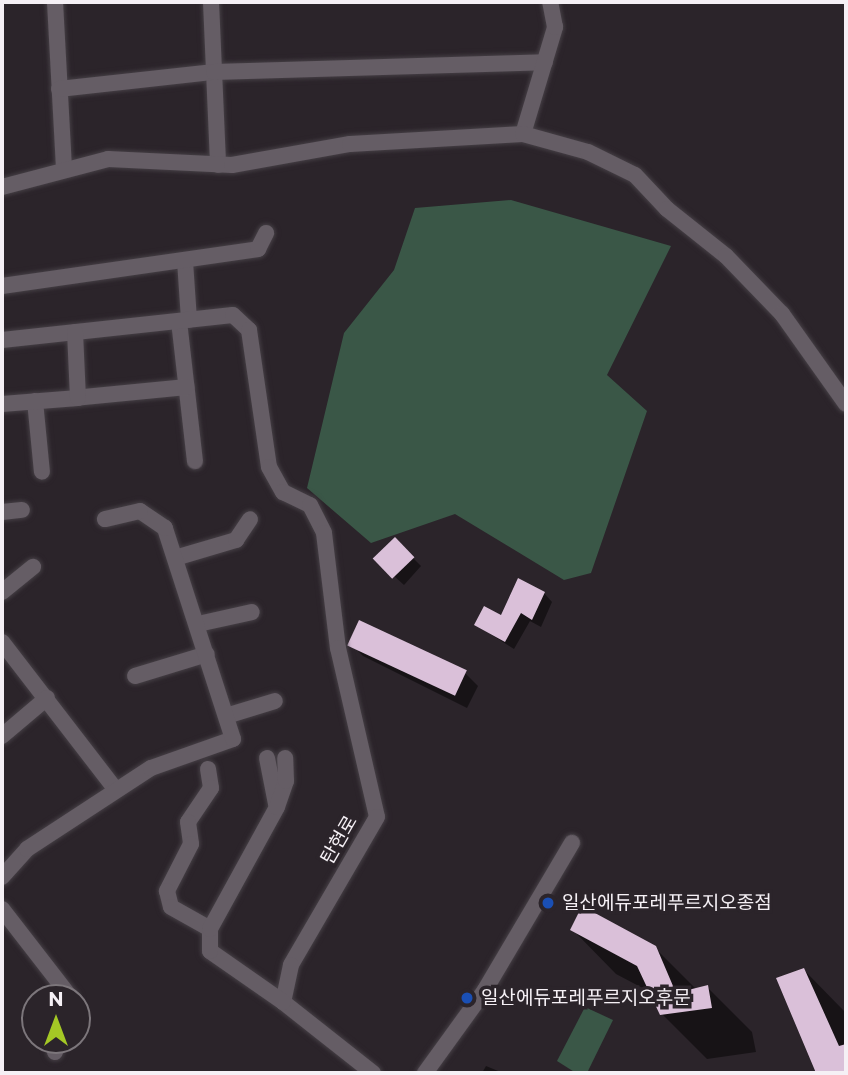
<!DOCTYPE html>
<html>
<head>
<meta charset="utf-8">
<style>
	body { margin:0 }
	#map { position:relative; width:848px; height:1075px; overflow:hidden; background:#2b242a; font-family:Montserrat,"Noto Sans KR",sans-serif }
	div>[style] { position:absolute }
	[style*='--x'] { left:calc(var(--x)*1px); top:calc(var(--y)*1px); width:calc(var(--w)*1px); rotate:calc(var(--a)*1deg) }
	.green>* { inset:0; background:#3a5747 }
	.shadow>* { inset:0; background:#0007 }
	.building>* { inset:0; background:#dac0d9; transform-origin:0 0 }
	.roads { filter:drop-shadow(0 0 2px #453f45) drop-shadow(0 0 2px #453f45) }
	.minor>* { height:16px; margin:-8px; padding:0 8px; transform-origin:8px; border-radius:8px; background:#655d65 }
	.dots>* { width:19px; height:19px; translate:-50% -50%; box-sizing:border-box; border:4px solid #2b242a; border-radius:50% }
	span { translate:-50% -50%; white-space:nowrap; text-align:center; line-height:1.15; -webkit-text-stroke:7px #2b242a; paint-order:stroke }
	.street-label { font-size:19px; color:#f5f0f5 }
	.poi-label { font-size:19px; color:#f5f0f5 }
	.left { translate:0 -50%; text-align:left }
	.frame { position:absolute; inset:0; border:4px solid #f5f0f5; pointer-events:none }
	.north { position:absolute; left:21px; top:984px; width:70px; height:70px; box-sizing:border-box; background:#2b242a; border:2px solid #7c767b; border-radius:50%; rotate:0deg; font-size:19px; font-weight:700; line-height:28px; text-align:center; color:#f5f0f5 }
	.north::after { content:''; display:block; margin:auto; width:24px; height:32px; background:#a4c825; clip-path:polygon(50% 0,100% 100%,50% 72%,0 100%) }
</style>
</head>
<body>
<div id="map">
	<div class="green">
		<i style="clip-path:polygon(511px 200px,671px 246px,607px 375px,647px 411px,591px 573px,564px 580px,455px 514px,371px 543px,307px 488px,344px 333px,394px 270px,415px 208px)"></i>
		<i style="clip-path:polygon(585px 1007px,613px 1020px,587px 1073px,576px 1073px,557px 1061px)"></i>
	</div>
	<div class="shadow">
		<i style="clip-path:polygon(395px 540px,421px 566px,404px 585px,384px 567px)"></i>
		<i style="clip-path:polygon(544px 593px,552px 602px,541px 627px,530px 621px,514px 649px,476px 625px,502px 617px)"></i>
		<i style="clip-path:polygon(350px 643px,465px 673px,478px 686px,467px 708px,363px 656px)"></i>
		<i style="clip-path:polygon(572px 929px,655px 948px,697px 990px,707px 987px,752px 1032px,756px 1052px,707px 1059px,662px 1014px,652px 993px,616px 974px)"></i>
		<i style="clip-path:polygon(804px 970px,846px 1013px,846px 1073px,818px 1073px,778px 979px)"></i>
		<i style="clip-path:polygon(486px 1066px,503px 1073px,482px 1073px)"></i>
	</div>
	<div class="building">
		<i style="left:395px;top:537px;width:28px;height:31px;rotate:46deg"></i>
		<i style="clip-path:polygon(518px 578px,545px 592px,532px 620px,521px 613px,505px 642px,474px 625px,484px 606px,501px 615px)"></i>
		<i style="left:359px;top:620px;width:119px;height:28px;rotate:25deg"></i>
		<i style="clip-path:polygon(582px 906px,656px 946px,676px 993px,708px 985px,712px 1008px,660px 1015px,637px 966px,570px 930px)"></i>
		<i style="clip-path:polygon(804px 968px,839px 1046px,846px 1044px,846px 1073px,816px 1073px,776px 978px)"></i>
	</div>
	<div class="roads">
		<div class="minor">
			<i style="--x:55;--y:2;--w:168;--a:86.9"></i>
			<i style="--x:211;--y:2;--w:163;--a:87.5"></i>
			<i style="--x:59;--y:89;--w:156;--a:-6.3"></i>
			<i style="--x:214;--y:72;--w:331;--a:-1.7"></i>
			<i style="--x:523;--y:134;--w:112;--a:-73.3"></i>
			<i style="--x:555;--y:27;--w:25;--a:-101"></i>
			<i style="--x:2;--y:187;--w:110;--a:-14.8"></i>
			<i style="--x:108;--y:159;--w:124;--a:2.8"></i>
			<i style="--x:232;--y:165;--w:120;--a:-10.1"></i>
			<i style="--x:350;--y:144;--w:173;--a:-3.3"></i>
			<i style="--x:523;--y:134;--w:67;--a:15.5"></i>
			<i style="--x:588;--y:152;--w:52;--a:26.1"></i>
			<i style="--x:635;--y:175;--w:47;--a:46.7"></i>
			<i style="--x:667;--y:209;--w:75;--a:38.5"></i>
			<i style="--x:726;--y:256;--w:81;--a:46"></i>
			<i style="--x:782;--y:314;--w:110;--a:54.6"></i>
			<i style="--x:185;--y:261;--w:59;--a:86.1"></i>
			<i style="--x:2;--y:286;--w:259;--a:-8.2"></i>
			<i style="--x:258;--y:249;--w:18;--a:-63"></i>
			<i style="--x:179;--y:321;--w:141;--a:83.5"></i>
			<i style="--x:2;--y:340;--w:232;--a:-6.2"></i>
			<i style="--x:233;--y:315;--w:22;--a:43"></i>
			<i style="--x:249;--y:330;--w:138;--a:81.7"></i>
			<i style="--x:269;--y:467;--w:29;--a:61"></i>
			<i style="--x:283;--y:492;--w:30;--a:26"></i>
			<i style="--x:310;--y:505;--w:31;--a:63"></i>
			<i style="--x:324;--y:533;--w:116;--a:83.1"></i>
			<i style="--x:338;--y:648;--w:173;--a:77"></i>
			<i style="--x:377;--y:817;--w:171;--a:120.2"></i>
			<i style="--x:291;--y:965;--w:38;--a:102"></i>
			<i style="--x:283;--y:1002;--w:115;--a:38.3"></i>
			<i style="--x:74;--y:398;--w:113;--a:-5.6"></i>
			<i style="--x:35;--y:401;--w:71;--a:84.4"></i>
			<i style="--x:2;--y:404;--w:76;--a:-4.5"></i>
			<i style="--x:78;--y:398;--w:66;--a:-92.6"></i>
			<i style="--x:2;--y:512;--w:20;--a:-6"></i>
			<i style="--x:175;--y:558;--w:64;--a:-16.4"></i>
			<i style="--x:236;--y:540;--w:25;--a:-56"></i>
			<i style="--x:2;--y:592;--w:40;--a:-39"></i>
			<i style="--x:198;--y:624;--w:55;--a:-12.5"></i>
			<i style="--x:2;--y:642;--w:187;--a:52.4"></i>
			<i style="--x:135;--y:676;--w:75;--a:-17"></i>
			<i style="--x:226;--y:716;--w:51;--a:-17"></i>
			<i style="--x:2;--y:736;--w:59;--a:-40.2"></i>
			<i style="--x:267;--y:758;--w:47;--a:78.9"></i>
			<i style="--x:208;--y:769;--w:19;--a:81"></i>
			<i style="--x:211;--y:788;--w:41;--a:124.1"></i>
			<i style="--x:188;--y:822;--w:22;--a:82"></i>
			<i style="--x:191;--y:844;--w:53;--a:117.1"></i>
			<i style="--x:167;--y:891;--w:16;--a:76"></i>
			<i style="--x:171;--y:907;--w:45;--a:29.4"></i>
			<i style="--x:2;--y:877;--w:38;--a:-48"></i>
			<i style="--x:27;--y:849;--w:148;--a:-33.2"></i>
			<i style="--x:151;--y:768;--w:87;--a:-19.5"></i>
			<i style="--x:233;--y:739;--w:222;--a:-107.9"></i>
			<i style="--x:165;--y:528;--w:30;--a:-146"></i>
			<i style="--x:140;--y:511;--w:36;--a:167"></i>
			<i style="--x:2;--y:909;--w:113;--a:52.2"></i>
			<i style="--x:283;--y:1002;--w:89;--a:-145.1"></i>
			<i style="--x:210;--y:951;--w:22;--a:-90"></i>
			<i style="--x:210;--y:929;--w:139;--a:-61.2"></i>
			<i style="--x:277;--y:807;--w:28;--a:-71"></i>
			<i style="--x:286;--y:781;--w:23;--a:-92"></i>
			<i style="--x:55;--y:1052;--w:12;--a:-81"></i>
			<i style="--x:425;--y:1073;--w:102;--a:-54.1"></i>
			<i style="--x:485;--y:990;--w:171;--a:-59.4"></i>
		</div>
	</div>
	<div class="dots">
		<i style="left:548px;top:903px;background:#1a4fb4"></i>
		<i style="left:467px;top:998px;background:#1a4fb4"></i>
	</div>
	<div class="street-label">
		<span style="left:339px;top:840px;rotate:-60deg">탄현로</span>
	</div>
	<div class="poi-label">
		<span class="left" style="left:562px;top:903px">일산에듀포레푸르지오종점</span>
		<span class="left" style="left:481px;top:998px">일산에듀포레푸르지오후문</span>
	</div>
	<div class="frame"></div>
	<div class="north">N</div>
</div>
</body>
</html>
